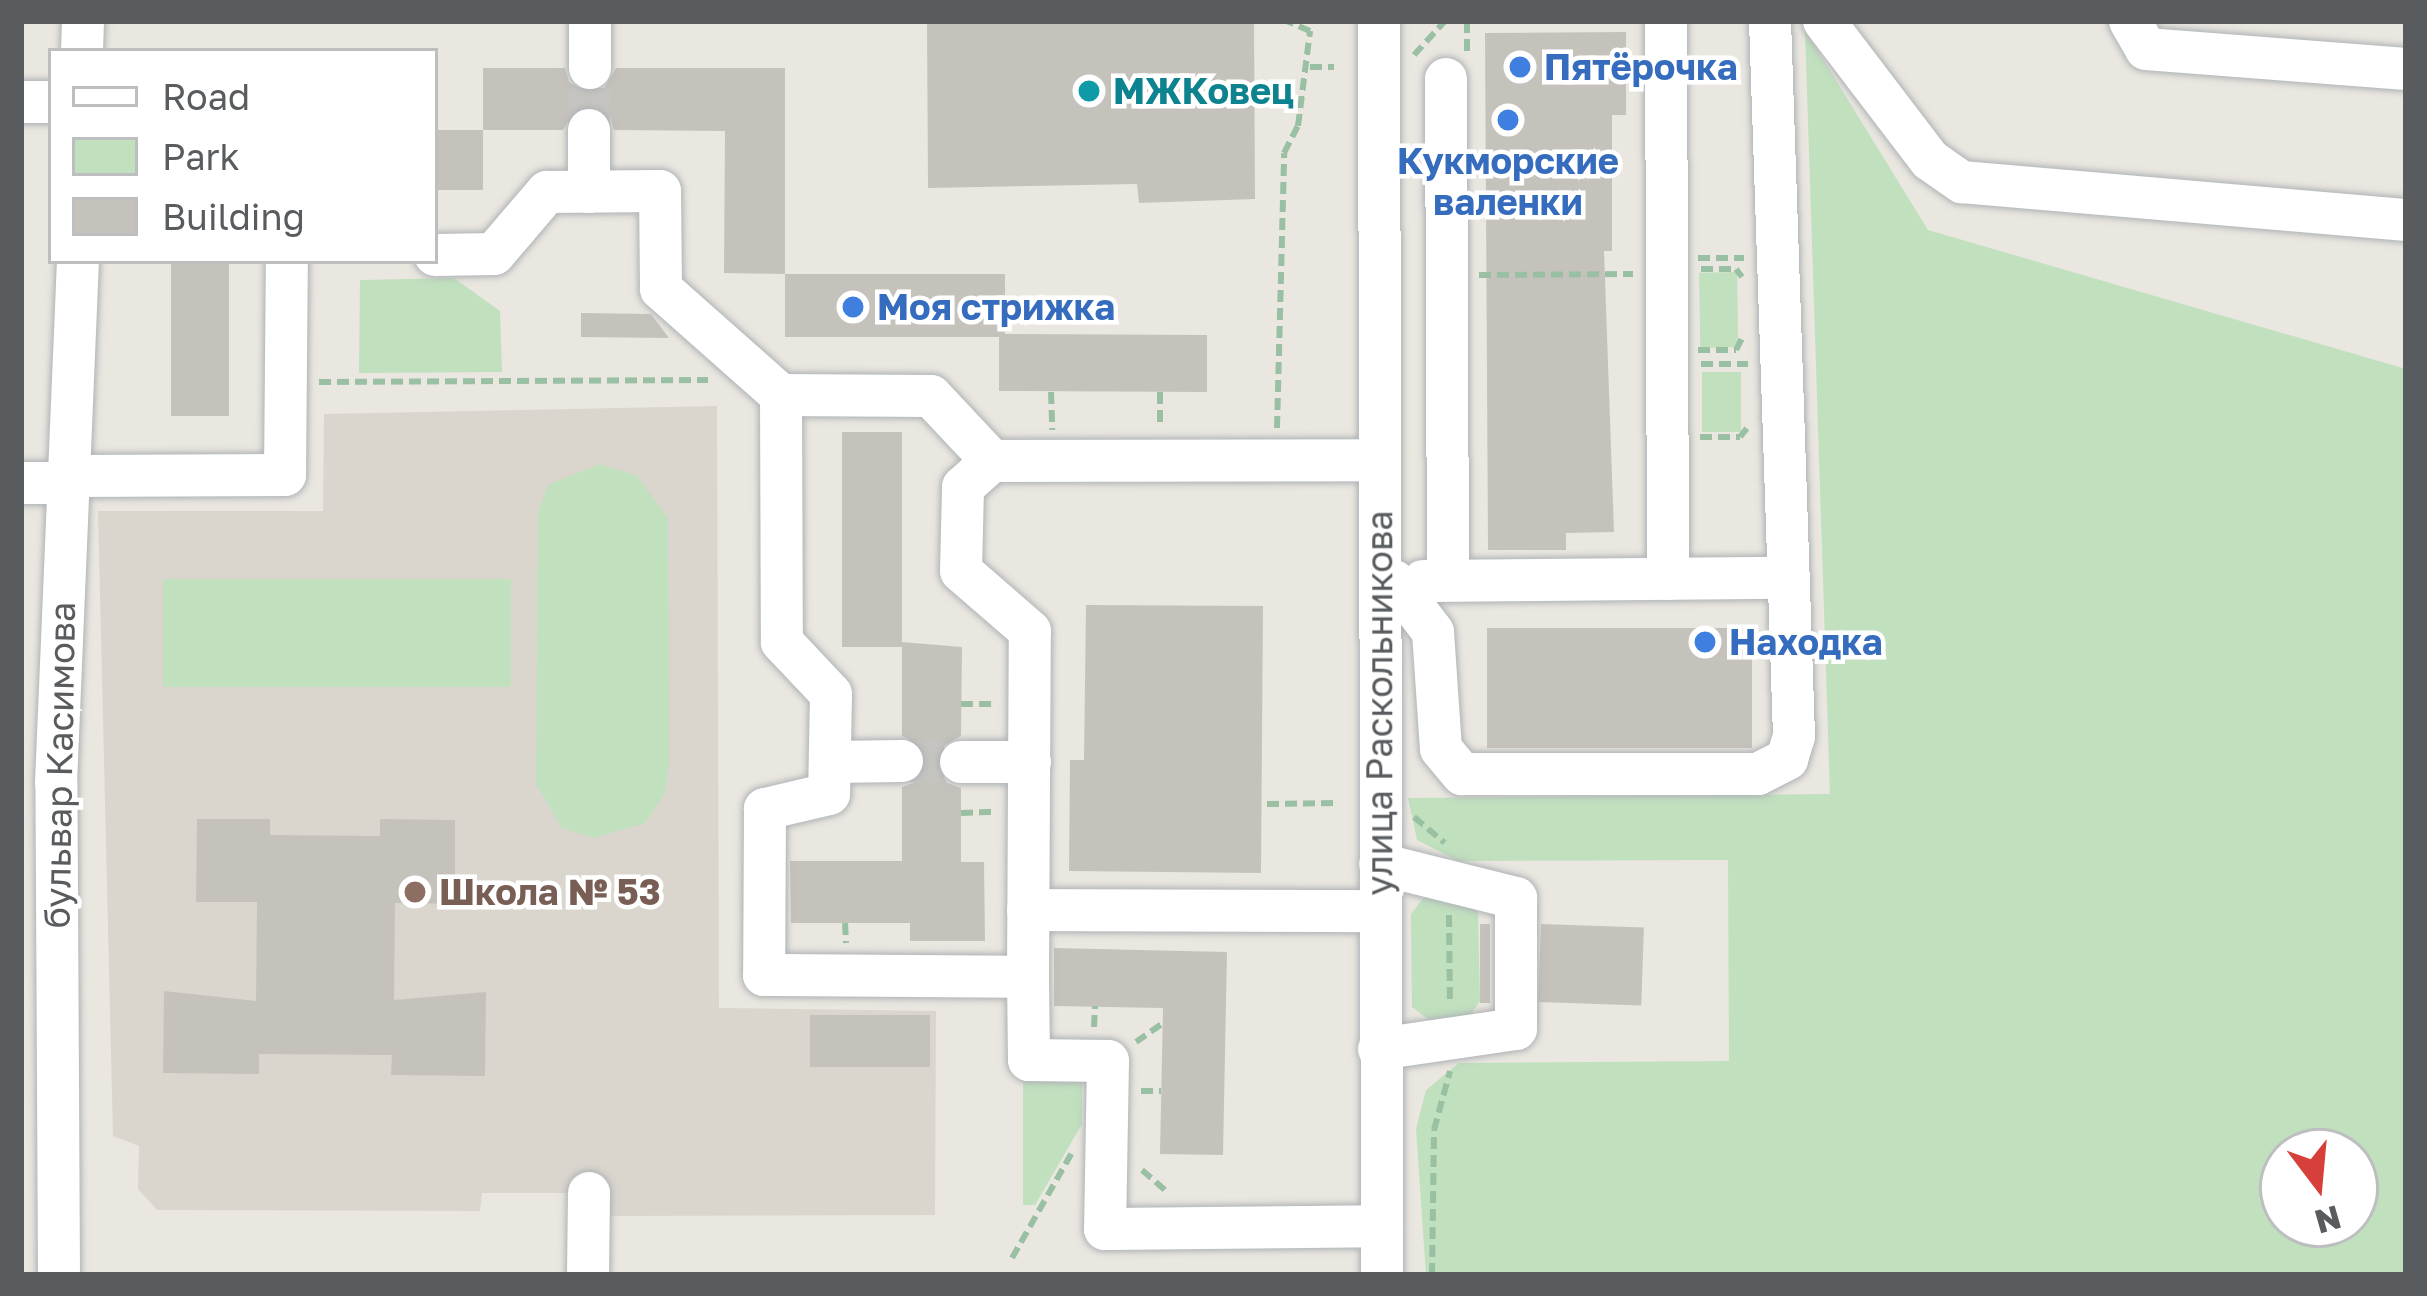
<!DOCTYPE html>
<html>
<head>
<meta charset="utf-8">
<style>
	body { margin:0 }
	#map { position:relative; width:2427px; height:1296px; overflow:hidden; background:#eae7e0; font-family:"Golos Text",sans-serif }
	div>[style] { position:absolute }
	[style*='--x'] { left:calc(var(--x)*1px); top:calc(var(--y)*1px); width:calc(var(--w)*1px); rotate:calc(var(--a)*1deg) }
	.education>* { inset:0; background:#dad6ce }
	.green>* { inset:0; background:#c0e0be; transform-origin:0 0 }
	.building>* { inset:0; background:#c5c2bc; transform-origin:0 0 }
	.minor-tunnel>* { height:42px; margin-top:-21px; transform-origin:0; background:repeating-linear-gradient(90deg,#c6c4c0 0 42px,transparent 0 63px) }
	.path>* { height:6px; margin-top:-3px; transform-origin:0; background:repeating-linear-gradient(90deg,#99c0a2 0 12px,transparent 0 18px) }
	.roads { filter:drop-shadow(0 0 3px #b0b3b6) drop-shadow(0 0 3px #b0b3b6) }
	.minor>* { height:42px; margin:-21px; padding:0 21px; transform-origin:21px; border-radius:21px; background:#fff }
	.dots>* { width:33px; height:33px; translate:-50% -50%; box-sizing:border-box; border:6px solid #fff; border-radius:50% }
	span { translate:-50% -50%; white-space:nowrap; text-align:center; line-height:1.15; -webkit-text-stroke:9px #fff; paint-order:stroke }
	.shop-label { font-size:36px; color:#366cbe; font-weight:700 }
	.left { translate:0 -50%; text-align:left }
	.culture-label { font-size:36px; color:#0d838f; font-weight:700 }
	.street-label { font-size:36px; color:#595c5f }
	.education-label { font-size:36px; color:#785e54; font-weight:700 }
	.frame { position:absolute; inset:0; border:24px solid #595c5f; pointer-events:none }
	.legend { position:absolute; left:48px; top:48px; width:390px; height:216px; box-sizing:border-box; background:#fff; border:3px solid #bdbebf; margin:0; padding:15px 21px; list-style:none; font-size:36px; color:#595c5f }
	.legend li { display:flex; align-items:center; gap:24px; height:60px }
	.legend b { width:60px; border:3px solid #bdbebf }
	.north { position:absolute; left:2259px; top:1128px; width:120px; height:120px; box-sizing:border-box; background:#fff; border:3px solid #bdbebf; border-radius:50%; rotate:164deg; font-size:33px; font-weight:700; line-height:48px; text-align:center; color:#595c5f }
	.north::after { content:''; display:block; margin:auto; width:42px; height:54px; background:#d63f3a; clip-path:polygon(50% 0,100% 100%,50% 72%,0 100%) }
</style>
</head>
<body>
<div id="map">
	<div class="education">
		<i style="clip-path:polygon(717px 406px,719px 1008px,936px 1011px,935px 1215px,603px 1216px,589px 1193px,482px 1193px,480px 1211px,157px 1210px,138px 1189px,139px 1146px,113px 1136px,98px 511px,323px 511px,324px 414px)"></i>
	</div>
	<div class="green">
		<i style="clip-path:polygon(evenodd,1805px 30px,1928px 230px,2406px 369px,2406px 1275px,1426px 1275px,1416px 1129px,1426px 1090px,1459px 1063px,1729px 1061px,1728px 860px,1458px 861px,1417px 840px,1408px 798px,1830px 794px,1805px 30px,2355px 1152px,2355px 1224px,2283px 1224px,2283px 1152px,2355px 1152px)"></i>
		<i style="left:1737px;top:272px;width:75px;height:38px;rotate:89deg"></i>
		<i style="clip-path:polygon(454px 278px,500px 311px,502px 372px,359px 373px,360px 280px)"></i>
		<i style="left:1702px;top:372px;width:39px;height:60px"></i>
		<i style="clip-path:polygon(600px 464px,637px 476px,668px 518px,669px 767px,664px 795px,645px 823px,594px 838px,562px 828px,536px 784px,538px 513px,548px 485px)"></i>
		<i style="left:163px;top:579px;width:348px;height:108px"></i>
		<i style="clip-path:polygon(1448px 892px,1478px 912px,1480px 1001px,1469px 1017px,1432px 1022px,1412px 1007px,1411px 914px,1424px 897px)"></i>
		<i style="clip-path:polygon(1023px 1081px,1082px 1081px,1082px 1124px,1035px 1205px,1023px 1205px)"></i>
	</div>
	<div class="building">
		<i style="clip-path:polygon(927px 21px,1254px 22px,1255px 199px,1139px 203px,1137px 184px,928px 188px)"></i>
		<i style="clip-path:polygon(1626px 32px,1626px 115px,1612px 115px,1612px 251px,1604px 251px,1614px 532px,1566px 533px,1566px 550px,1488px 550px,1485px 33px)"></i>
		<i style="clip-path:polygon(483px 68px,565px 68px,569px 82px,589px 93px,604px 89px,616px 68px,785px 68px,785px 274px,724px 273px,725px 131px,614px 130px,610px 116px,590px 105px,575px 109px,563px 130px,483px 130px)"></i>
		<i style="left:435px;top:130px;width:48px;height:60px"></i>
		<i style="left:171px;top:261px;width:58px;height:155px"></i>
		<i style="clip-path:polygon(785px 274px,1005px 274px,1005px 334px,1207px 335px,1207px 392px,999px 391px,999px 337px,785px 337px)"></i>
		<i style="clip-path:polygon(581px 313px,651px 314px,669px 338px,581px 337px)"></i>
		<i style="left:842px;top:432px;width:60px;height:215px"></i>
		<i style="clip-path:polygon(1086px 605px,1263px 606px,1261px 873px,1069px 871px,1070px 760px,1084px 760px)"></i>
		<i style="left:1752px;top:628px;width:120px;height:265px;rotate:90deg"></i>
		<i style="clip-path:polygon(902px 642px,962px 647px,961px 736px,940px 748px,936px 763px,947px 783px,961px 788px,961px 862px,984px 862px,985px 941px,910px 941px,910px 923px,791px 923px,790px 861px,902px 861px,902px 787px,916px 782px,927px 762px,923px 747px,902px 736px)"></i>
		<i style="clip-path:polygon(197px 819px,270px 819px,270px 835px,380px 836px,380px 819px,455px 820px,455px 904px,395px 903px,394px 1000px,486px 992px,485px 1076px,391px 1075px,392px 1055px,259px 1054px,259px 1074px,163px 1073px,164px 991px,256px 1001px,257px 902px,196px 902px)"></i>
		<i style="left:1480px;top:924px;width:10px;height:79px"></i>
		<i style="left:1541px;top:924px;width:103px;height:78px;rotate:2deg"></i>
		<i style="clip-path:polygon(1054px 948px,1227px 952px,1223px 1155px,1160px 1154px,1163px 1008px,1054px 1006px)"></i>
		<i style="left:810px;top:1015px;width:120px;height:52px"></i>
	</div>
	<div class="minor-tunnel">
		<i style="--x:589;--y:130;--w:62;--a:-89.1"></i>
		<i style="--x:902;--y:761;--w:59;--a:1"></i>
	</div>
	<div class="path">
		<i style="--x:1467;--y:21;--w:34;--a:90"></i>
		<i style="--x:1414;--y:55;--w:46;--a:-47.6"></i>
		<i style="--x:1310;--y:67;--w:24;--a:0"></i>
		<i style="--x:1698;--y:258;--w:46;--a:0"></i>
		<i style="--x:1701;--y:269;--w:35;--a:0"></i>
		<i style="--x:1736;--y:269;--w:10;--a:53"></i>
		<i style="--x:1479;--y:275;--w:154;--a:-0.4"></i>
		<i style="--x:1698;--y:350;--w:38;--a:0"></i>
		<i style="--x:1736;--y:350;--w:13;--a:-63"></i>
		<i style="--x:1701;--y:364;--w:47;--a:0"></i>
		<i style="--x:319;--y:382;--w:389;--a:-0.3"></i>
		<i style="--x:1051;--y:392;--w:38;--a:88"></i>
		<i style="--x:1160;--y:392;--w:32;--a:90"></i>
		<i style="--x:1277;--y:428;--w:275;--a:-88.5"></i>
		<i style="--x:1284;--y:153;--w:30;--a:-63"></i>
		<i style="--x:1298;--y:126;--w:96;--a:-82.8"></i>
		<i style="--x:1310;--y:31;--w:26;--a:-157"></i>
		<i style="--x:1700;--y:437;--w:40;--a:0"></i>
		<i style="--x:1740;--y:437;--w:11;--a:-52"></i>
		<i style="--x:961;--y:704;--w:33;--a:0"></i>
		<i style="--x:1267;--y:804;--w:70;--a:-0.8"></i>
		<i style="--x:961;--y:813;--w:33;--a:-2"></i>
		<i style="--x:1414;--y:817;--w:40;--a:40"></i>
		<i style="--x:1449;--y:915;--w:89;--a:89.4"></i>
		<i style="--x:845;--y:923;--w:20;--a:87"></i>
		<i style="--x:1094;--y:1027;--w:21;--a:-87"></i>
		<i style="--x:1136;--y:1042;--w:33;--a:-35"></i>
		<i style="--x:1141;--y:1091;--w:20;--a:0"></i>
		<i style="--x:1142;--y:1170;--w:35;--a:41"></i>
		<i style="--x:1012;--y:1258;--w:120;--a:-60.4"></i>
		<i style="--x:1432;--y:1275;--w:145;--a:-89.2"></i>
		<i style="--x:1434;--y:1130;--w:61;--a:-74.8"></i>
	</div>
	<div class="roads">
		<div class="minor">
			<i style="--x:1379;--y:21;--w:1254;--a:89.86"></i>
			<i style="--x:1666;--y:21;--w:558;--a:89.79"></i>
			<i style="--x:1824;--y:21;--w:175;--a:52.7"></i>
			<i style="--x:1930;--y:160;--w:39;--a:35"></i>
			<i style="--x:1962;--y:182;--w:446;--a:4.9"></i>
			<i style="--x:2130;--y:21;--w:32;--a:60"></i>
			<i style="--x:2146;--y:49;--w:261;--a:4.4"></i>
			<i style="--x:82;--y:51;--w:30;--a:-88"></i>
			<i style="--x:590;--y:68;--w:47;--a:-90"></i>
			<i style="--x:1446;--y:79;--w:501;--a:89.77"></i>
			<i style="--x:21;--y:102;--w:30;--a:0"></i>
			<i style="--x:589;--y:192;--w:62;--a:-90"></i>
			<i style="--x:435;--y:255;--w:59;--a:-1"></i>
			<i style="--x:494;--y:254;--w:82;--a:-49.5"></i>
			<i style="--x:547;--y:192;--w:113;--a:-0.5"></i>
			<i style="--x:660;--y:191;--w:98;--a:89.4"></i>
			<i style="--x:661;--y:289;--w:160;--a:41.5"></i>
			<i style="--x:781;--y:395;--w:150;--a:0.4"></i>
			<i style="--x:931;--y:396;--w:89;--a:46.8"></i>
			<i style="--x:992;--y:461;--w:387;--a:-0.1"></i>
			<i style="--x:781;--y:395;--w:247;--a:89.8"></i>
			<i style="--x:782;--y:642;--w:71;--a:46.7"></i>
			<i style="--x:831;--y:694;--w:100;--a:91.1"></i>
			<i style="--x:829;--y:794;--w:66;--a:166.8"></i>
			<i style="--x:765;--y:809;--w:166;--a:90.3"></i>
			<i style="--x:764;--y:975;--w:264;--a:0.4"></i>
			<i style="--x:1028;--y:977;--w:346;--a:-89.7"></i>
			<i style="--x:1030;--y:631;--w:91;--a:-139"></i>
			<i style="--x:961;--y:571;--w:84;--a:-88.6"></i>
			<i style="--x:963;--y:487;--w:39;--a:-42"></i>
			<i style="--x:73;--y:476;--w:212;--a:-0.3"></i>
			<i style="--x:285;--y:475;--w:214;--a:-89.5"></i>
			<i style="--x:21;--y:483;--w:43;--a:0"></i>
			<i style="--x:1394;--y:581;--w:64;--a:52.6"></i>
			<i style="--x:1433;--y:632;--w:117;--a:86.1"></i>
			<i style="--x:1441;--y:749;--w:33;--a:50"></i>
			<i style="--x:1462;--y:774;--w:296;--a:0"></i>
			<i style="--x:1758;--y:774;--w:33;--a:-27"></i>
			<i style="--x:1787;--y:759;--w:24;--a:-73"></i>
			<i style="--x:1794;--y:736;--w:715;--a:-91.92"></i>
			<i style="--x:1423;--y:581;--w:366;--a:-0.5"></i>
			<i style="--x:830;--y:762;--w:72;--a:-0.8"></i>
			<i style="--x:961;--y:762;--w:69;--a:0"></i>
			<i style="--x:1028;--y:910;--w:351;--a:0.2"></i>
			<i style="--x:1028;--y:977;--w:83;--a:89.3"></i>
			<i style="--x:1029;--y:1060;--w:79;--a:0.7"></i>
			<i style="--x:1108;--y:1061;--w:168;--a:91"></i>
			<i style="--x:1105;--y:1229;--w:277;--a:-0.6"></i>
			<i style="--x:1379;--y:1049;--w:138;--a:-8.3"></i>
			<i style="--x:1516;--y:1029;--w:131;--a:-90"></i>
			<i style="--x:1516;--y:898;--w:140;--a:-166"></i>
			<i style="--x:59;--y:1275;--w:492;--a:-90.3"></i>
			<i style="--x:56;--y:783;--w:522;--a:-87.59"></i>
			<i style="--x:588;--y:1275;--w:82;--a:-89.3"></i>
		</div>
	</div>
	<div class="dots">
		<i style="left:1520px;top:67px;background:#3f7fe0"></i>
		<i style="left:1089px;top:91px;background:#0f9aa8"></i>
		<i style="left:1508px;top:120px;background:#3f7fe0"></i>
		<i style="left:853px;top:307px;background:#3f7fe0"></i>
		<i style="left:1705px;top:642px;background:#3f7fe0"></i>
		<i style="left:415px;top:892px;background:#8d6e63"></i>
	</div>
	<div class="shop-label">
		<span class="left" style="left:1544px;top:67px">Пятёрочка</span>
		<span style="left:1508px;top:181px">Кукморские<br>валенки</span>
		<span class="left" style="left:877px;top:307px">Моя стрижка</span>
		<span class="left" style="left:1729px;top:642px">Находка</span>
	</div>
	<div class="culture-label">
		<span class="left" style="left:1113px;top:91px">МЖКовец</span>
	</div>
	<div class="street-label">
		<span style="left:1379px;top:703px;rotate:-90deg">улица Раскольникова</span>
		<span style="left:59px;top:765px;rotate:-89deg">бульвар Касимова</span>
	</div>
	<div class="education-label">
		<span class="left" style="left:439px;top:892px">Школа № 53</span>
	</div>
	<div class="frame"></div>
	<ul class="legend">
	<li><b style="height:15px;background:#fff"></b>Road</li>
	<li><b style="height:33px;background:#c0e0be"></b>Park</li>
	<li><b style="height:33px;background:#c5c2bc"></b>Building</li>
	</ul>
	<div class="north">N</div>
</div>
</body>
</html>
